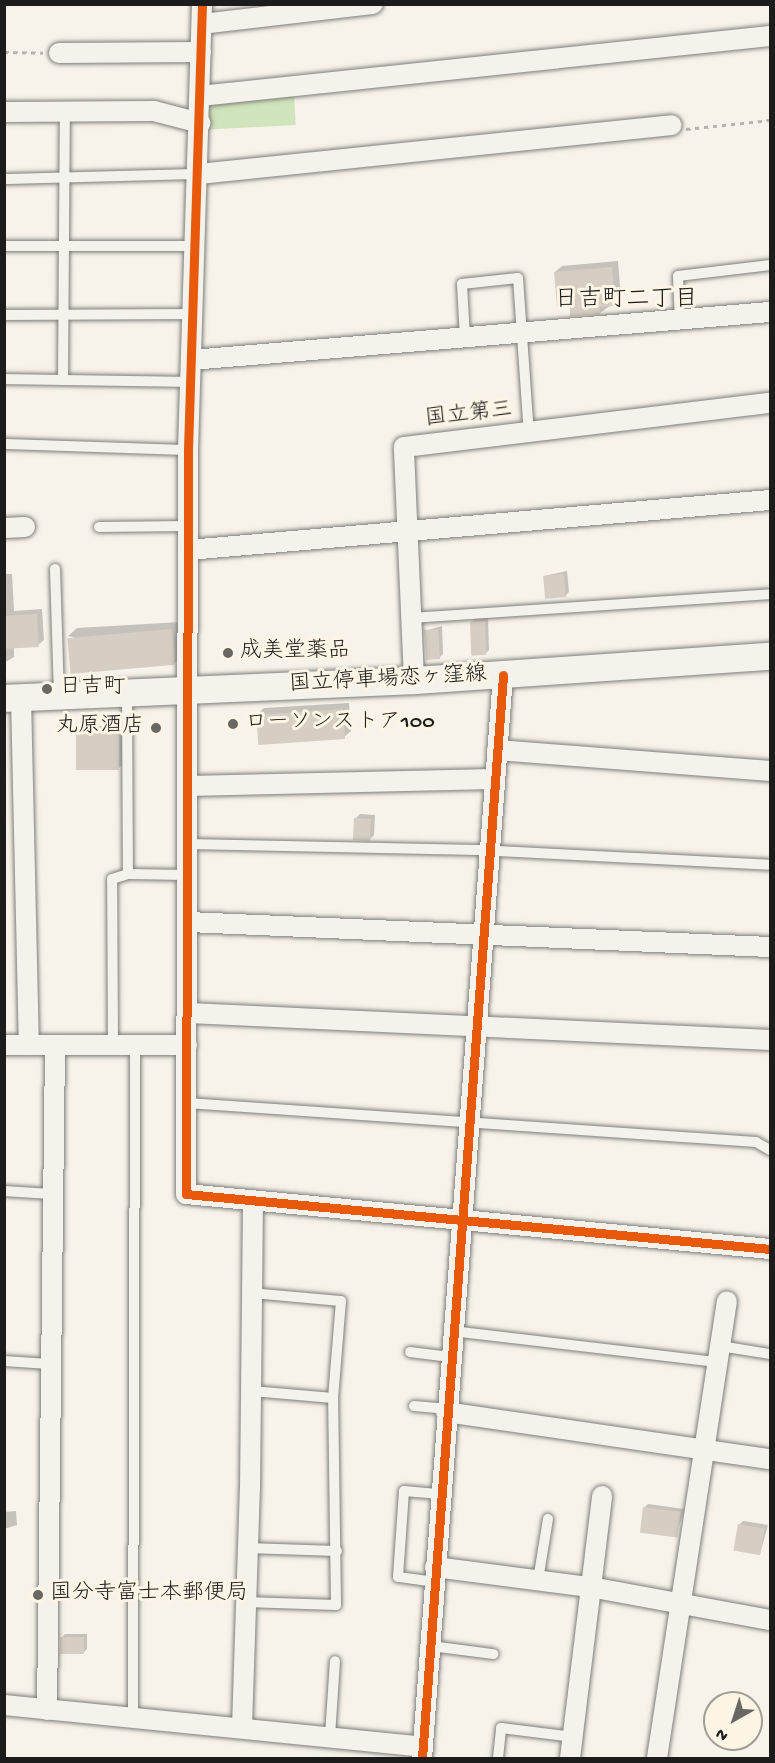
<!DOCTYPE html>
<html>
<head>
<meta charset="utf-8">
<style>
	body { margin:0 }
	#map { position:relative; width:775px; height:1763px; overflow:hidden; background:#f7f3ea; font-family:"Gochi Hand","Klee One",sans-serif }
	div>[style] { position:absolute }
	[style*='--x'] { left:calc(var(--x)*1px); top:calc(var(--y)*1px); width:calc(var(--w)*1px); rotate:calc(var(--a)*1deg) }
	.green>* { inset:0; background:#d0e5bb; transform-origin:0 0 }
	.shadow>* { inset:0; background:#0003 }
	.building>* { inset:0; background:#d6cec2; transform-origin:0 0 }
	.path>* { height:3px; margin-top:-1.5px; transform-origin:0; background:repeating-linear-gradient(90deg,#b6b4af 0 4.5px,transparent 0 9px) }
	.roads { filter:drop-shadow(0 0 2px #7f7d79) drop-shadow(0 0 2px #7f7d79) }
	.lane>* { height:10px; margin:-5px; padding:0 5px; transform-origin:5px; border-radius:5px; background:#f5f2ec }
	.street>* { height:20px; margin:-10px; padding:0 10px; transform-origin:10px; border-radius:10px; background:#f5f2ec }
	.secondary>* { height:27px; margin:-13.5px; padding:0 13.5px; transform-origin:13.5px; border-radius:13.5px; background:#f5f2ec }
	.cycleway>* { height:9px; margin:-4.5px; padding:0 4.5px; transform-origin:4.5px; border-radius:4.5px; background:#e8590c }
	.dots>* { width:16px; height:16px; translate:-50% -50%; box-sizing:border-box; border:3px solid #fcf5e5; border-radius:50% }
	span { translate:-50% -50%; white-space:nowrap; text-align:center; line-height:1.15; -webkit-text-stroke:6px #fcf5e5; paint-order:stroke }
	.street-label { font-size:22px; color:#1c1c1c }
	.poi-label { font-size:22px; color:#1c1c1c }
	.left { translate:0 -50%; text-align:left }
	.right { translate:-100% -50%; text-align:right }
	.neighbourhood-label { font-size:24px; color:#1c1c1c }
	.frame { position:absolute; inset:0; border:6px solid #1c1c1c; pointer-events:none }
	.north { position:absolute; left:703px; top:1691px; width:60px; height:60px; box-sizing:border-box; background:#fcf5e5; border:2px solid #a29e95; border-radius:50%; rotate:219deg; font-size:16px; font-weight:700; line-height:24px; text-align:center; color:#1c1c1c }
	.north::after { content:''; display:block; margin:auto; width:21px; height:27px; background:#696764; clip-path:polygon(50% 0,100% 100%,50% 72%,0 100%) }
</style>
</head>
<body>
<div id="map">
	<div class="green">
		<i style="left:294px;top:92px;width:33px;height:87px;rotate:87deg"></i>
	</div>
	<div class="shadow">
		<i style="clip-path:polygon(618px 261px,621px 298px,600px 313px,571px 304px,555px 272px,562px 266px)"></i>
		<i style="clip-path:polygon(567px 571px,569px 592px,565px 596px,544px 576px)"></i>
		<i style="clip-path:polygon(4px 574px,12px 574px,14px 611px,42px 609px,44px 640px,38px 645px,14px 647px,14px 657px,4px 663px)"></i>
		<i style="clip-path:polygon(476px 618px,488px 618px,489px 650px,485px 654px,472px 622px)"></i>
		<i style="clip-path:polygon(180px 622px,182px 656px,174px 664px,68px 636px,77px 628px)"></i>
		<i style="clip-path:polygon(442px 626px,443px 654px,439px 658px,425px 631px)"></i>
		<i style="clip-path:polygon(349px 703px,351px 731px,344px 737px,257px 714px,264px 708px)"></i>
		<i style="clip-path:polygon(83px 726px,125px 726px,126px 761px,119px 768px,77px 733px)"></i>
		<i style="clip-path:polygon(360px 814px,375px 815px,374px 835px,370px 839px,356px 818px)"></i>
		<i style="clip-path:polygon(648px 1504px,684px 1509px,676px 1537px,644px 1508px)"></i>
		<i style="clip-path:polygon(16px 1511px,17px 1525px,4px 1529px,4px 1512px)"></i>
		<i style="clip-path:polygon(743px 1521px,768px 1525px,760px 1554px,739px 1525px)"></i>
		<i style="clip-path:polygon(65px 1634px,87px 1634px,87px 1649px,83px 1653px,61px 1638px)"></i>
	</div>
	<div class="building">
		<i style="clip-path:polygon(612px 267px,616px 306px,600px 307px,600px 314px,570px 316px,570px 305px,557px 306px,554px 272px)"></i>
		<i style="left:564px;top:574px;width:23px;height:21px;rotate:85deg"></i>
		<i style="left:37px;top:614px;width:33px;height:33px;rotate:87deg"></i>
		<i style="left:485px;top:621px;width:34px;height:15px;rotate:88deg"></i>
		<i style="left:172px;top:629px;width:36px;height:105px;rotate:85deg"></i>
		<i style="left:438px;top:629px;width:30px;height:14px;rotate:86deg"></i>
		<i style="left:343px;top:709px;width:30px;height:87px;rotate:86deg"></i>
		<i style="left:76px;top:732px;width:43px;height:38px"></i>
		<i style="left:354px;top:818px;width:17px;height:22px;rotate:3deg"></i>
		<i style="left:643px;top:1507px;width:38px;height:26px;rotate:7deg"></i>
		<i style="left:738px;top:1524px;width:27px;height:27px;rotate:10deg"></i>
		<i style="left:60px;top:1637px;width:24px;height:17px"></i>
	</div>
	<div class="path">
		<i style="--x:4;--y:52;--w:39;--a:1"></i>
		<i style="--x:686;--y:129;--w:84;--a:-6.1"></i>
	</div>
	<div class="roads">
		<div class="lane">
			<i style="--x:4;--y:179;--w:195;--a:-1.5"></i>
			<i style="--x:4;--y:246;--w:190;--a:0"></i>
			<i style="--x:4;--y:315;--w:190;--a:-0.3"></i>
			<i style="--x:680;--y:322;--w:46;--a:-92.5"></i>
			<i style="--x:678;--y:276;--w:93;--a:-6.8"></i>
			<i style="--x:465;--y:338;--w:54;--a:-93.2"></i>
			<i style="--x:462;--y:284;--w:56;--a:-6.1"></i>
			<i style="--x:518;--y:278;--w:156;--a:86"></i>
			<i style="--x:4;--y:379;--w:186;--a:0.9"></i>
			<i style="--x:63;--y:380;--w:269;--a:-89.6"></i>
			<i style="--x:4;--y:444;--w:184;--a:1.9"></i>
			<i style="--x:99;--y:527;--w:89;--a:-0.6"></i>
			<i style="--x:55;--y:569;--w:125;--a:88.2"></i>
			<i style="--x:412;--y:618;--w:359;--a:-3.8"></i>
			<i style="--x:127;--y:695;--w:179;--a:89.7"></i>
			<i style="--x:188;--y:844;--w:290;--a:1.2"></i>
			<i style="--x:478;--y:850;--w:292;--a:2.9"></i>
			<i style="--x:113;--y:1045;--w:166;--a:-90.3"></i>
			<i style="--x:112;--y:879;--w:17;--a:-17"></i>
			<i style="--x:128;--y:874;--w:60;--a:1"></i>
			<i style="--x:187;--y:1103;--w:570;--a:3.92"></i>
			<i style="--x:756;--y:1142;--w:16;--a:30"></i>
			<i style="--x:4;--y:1191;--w:47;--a:3.7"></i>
			<i style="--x:452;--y:1331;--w:267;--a:6.7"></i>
			<i style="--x:720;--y:1346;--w:51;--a:9.1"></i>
			<i style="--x:410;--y:1352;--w:40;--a:7.1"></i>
			<i style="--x:4;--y:1361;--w:45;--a:3.8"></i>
			<i style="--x:252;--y:1391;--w:81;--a:4.9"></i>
			<i style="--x:414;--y:1406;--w:32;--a:5"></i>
			<i style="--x:247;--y:1548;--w:90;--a:1.9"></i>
			<i style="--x:538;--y:1580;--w:62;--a:-80.7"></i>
			<i style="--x:435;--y:1582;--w:37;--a:-172"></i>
			<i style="--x:398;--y:1577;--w:86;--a:-86"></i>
			<i style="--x:404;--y:1491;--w:36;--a:5"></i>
			<i style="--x:245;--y:1602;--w:91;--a:1.9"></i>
			<i style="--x:336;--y:1605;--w:207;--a:-90.8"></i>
			<i style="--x:333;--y:1398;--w:97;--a:-85.3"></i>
			<i style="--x:341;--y:1301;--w:89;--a:-174.9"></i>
			<i style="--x:431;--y:1646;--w:63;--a:7.4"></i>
			<i style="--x:133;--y:1718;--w:673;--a:-89.83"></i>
			<i style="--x:330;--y:1736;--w:75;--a:-86.2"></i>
			<i style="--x:498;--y:1758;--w:30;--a:-84"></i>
			<i style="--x:501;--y:1728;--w:73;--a:7.1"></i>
		</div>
		<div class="street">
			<i style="--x:202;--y:4;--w:446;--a:91.8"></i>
			<i style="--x:188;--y:450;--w:744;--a:90.15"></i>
			<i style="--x:186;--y:1194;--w:587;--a:5.38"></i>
			<i style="--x:202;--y:24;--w:172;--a:-6.7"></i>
			<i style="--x:59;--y:53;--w:142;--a:-0.4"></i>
			<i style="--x:200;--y:96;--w:573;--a:-6.01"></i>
			<i style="--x:4;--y:112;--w:150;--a:-0.4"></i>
			<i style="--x:154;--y:111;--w:48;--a:14.6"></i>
			<i style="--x:199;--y:174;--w:475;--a:-5.9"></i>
			<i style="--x:191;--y:360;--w:581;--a:-4.74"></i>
			<i style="--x:4;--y:528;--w:21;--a:-3"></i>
			<i style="--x:188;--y:550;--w:584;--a:-4.91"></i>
			<i style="--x:414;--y:680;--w:233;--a:-92.5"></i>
			<i style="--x:404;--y:447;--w:369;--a:-6.9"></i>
			<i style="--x:21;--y:698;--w:347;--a:88.7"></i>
			<i style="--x:497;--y:750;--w:274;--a:4.4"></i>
			<i style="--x:187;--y:786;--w:307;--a:-1.3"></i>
			<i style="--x:188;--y:922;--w:583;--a:2.46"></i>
			<i style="--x:189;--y:1013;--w:582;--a:2.66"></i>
			<i style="--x:4;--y:1045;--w:183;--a:0"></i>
			<i style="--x:446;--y:1412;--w:327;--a:8.3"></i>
			<i style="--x:435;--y:1567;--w:156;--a:7.4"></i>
			<i style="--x:590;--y:1587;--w:183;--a:10.4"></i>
			<i style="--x:4;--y:1705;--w:421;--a:5.7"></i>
			<i style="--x:47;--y:1710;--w:665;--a:-89.31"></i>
			<i style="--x:242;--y:1727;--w:238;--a:-88.1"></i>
			<i style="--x:250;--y:1489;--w:288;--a:-89.4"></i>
			<i style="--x:422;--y:1758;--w:1086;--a:-85.72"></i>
			<i style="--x:570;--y:1758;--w:264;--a:-83"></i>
			<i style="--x:657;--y:1758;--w:462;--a:-81.3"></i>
		</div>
		<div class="secondary">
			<i style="--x:4;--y:698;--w:410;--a:-2.5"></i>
			<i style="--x:414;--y:680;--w:357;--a:-3.9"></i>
		</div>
	</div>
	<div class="cycleway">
		<i style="--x:202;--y:4;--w:446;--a:91.8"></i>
		<i style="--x:188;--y:450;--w:744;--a:90.15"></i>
		<i style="--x:186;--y:1194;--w:587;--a:5.38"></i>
		<i style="--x:422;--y:1758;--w:1086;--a:-85.72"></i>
	</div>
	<div class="dots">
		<i style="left:228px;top:653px;background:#696764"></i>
		<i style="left:47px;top:689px;background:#696764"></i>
		<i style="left:233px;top:724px;background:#696764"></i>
		<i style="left:156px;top:728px;background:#696764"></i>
		<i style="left:38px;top:1595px;background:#696764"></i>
	</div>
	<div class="street-label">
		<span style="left:469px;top:416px;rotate:-6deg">国立第三</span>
		<span style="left:388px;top:681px;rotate:-3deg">国立停車場恋ヶ窪線</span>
	</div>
	<div class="poi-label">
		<span class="left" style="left:240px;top:653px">成美堂薬品</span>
		<span class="left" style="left:59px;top:689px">日吉町</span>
		<span class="left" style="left:245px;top:724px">ローソンストア100</span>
		<span class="right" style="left:144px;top:728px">丸原酒店</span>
		<span class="left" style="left:50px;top:1595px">国分寺富士本郵便局</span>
	</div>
	<div class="neighbourhood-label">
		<span style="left:626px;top:301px">日吉町二丁目</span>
	</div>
	<div class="frame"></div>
	<div class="north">N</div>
</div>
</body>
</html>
